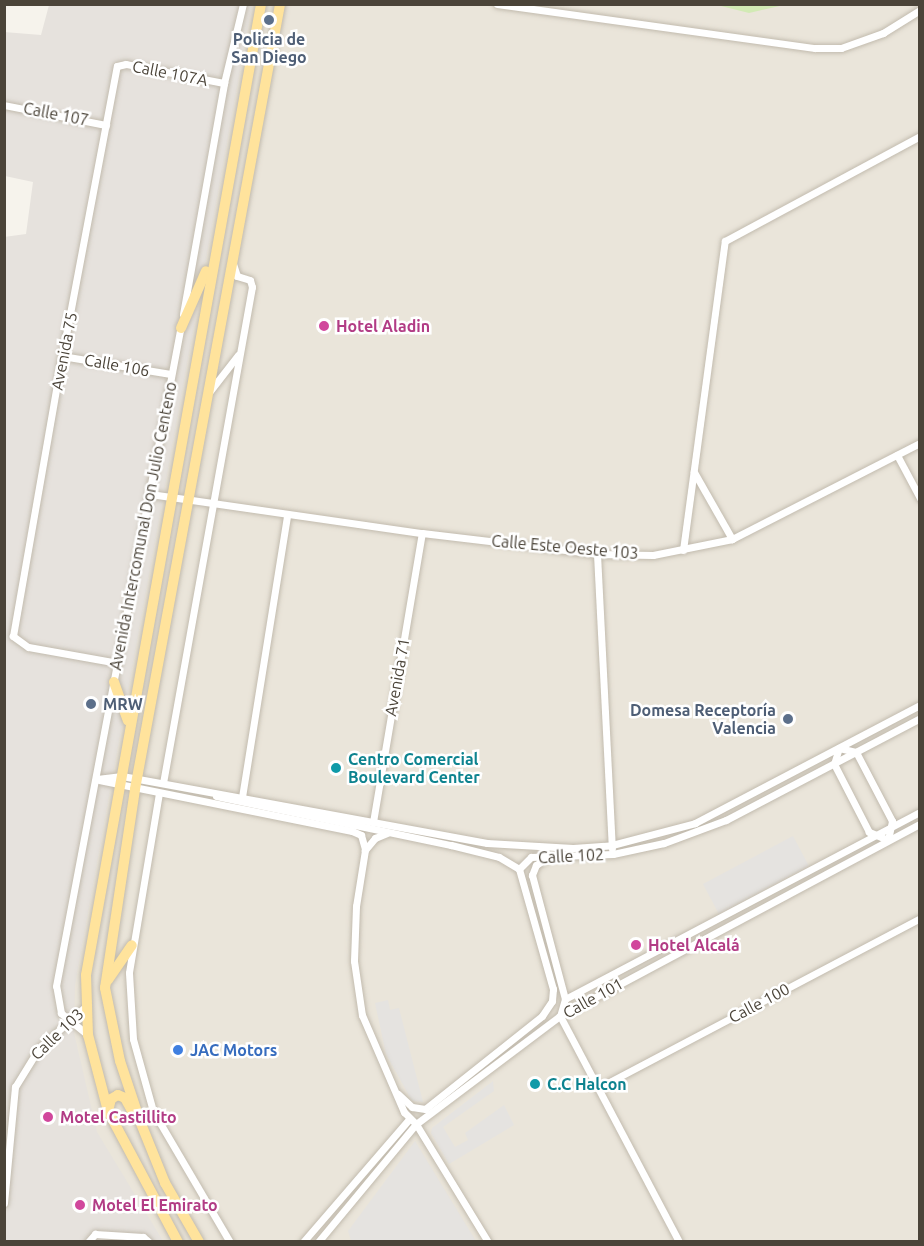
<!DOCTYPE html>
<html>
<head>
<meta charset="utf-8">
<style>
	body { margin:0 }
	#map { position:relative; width:924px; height:1246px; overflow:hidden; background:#f6f3ec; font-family:Ubuntu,sans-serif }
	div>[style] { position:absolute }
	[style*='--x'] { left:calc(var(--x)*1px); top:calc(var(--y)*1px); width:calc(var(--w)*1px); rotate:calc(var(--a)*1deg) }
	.residential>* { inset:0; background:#eae5da }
	.industrial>* { inset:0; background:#e6e2dd }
	.green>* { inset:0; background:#d2eab5 }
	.parking>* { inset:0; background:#e5e3e0; transform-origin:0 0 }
	.roads { filter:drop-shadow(0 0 2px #c2bbae) drop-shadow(0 0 2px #c2bbae) }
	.minor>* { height:7px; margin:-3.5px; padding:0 3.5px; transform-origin:3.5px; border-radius:3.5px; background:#fff }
	.primary>* { height:10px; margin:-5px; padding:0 5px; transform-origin:5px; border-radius:5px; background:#ffe39c }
	.dots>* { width:16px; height:16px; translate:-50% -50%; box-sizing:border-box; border:3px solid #fff; border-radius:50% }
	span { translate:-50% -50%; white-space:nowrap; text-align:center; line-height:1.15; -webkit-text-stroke:5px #fff; paint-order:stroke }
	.service-label { font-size:16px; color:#4e5e75; font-weight:700 }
	.left { translate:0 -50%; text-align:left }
	.right { translate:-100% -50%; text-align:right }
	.street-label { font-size:16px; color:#4b4439 }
	.hotel-label { font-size:16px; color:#b23c85; font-weight:700 }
	.culture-label { font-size:16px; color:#0d838f; font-weight:700 }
	.shop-label { font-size:16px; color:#366cbe; font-weight:700 }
	.frame { position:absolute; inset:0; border:6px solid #4b4439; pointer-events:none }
</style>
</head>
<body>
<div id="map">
	<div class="residential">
		<i style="clip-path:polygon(59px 5px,919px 5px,919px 1241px,5px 1241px,4px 247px,29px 249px,60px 36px)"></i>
	</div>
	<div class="industrial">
		<i style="clip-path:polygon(49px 5px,252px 5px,75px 985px,74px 1033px,97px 1132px,163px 1241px,5px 1241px,4px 237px,26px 234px,33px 182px,5px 176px,4px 32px,41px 35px)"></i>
	</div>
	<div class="green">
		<i style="clip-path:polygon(717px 5px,784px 4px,784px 5px,749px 13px)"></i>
	</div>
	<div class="parking">
		<i style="left:793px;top:836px;width:34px;height:102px;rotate:62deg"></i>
		<i style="clip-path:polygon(388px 1000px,390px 1010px,399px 1008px,423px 1102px,412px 1101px,386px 1054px,375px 1003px)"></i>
		<i style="clip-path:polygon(493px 1081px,494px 1091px,443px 1127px,455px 1147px,468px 1140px,465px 1133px,504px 1105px,514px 1125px,449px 1164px,431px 1133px,432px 1128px)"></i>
		<i style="clip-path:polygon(415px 1141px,476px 1241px,351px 1241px,348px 1231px)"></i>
	</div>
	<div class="roads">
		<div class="minor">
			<i style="--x:497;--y:4;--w:321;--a:7.9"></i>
			<i style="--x:815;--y:48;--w:26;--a:0"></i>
			<i style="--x:841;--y:48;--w:45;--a:-19.7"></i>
			<i style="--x:883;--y:33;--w:44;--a:-31.9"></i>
			<i style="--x:4;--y:105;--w:104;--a:11.1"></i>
			<i style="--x:183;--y:314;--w:235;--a:-79.9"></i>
			<i style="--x:224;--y:83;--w:81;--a:-76.5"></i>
			<i style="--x:62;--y:356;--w:110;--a:9.4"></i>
			<i style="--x:210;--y:391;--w:46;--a:-52.1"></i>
			<i style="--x:897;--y:455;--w:49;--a:61.9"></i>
			<i style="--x:694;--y:472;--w:77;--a:60.4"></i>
			<i style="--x:150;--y:494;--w:275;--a:8.2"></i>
			<i style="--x:422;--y:533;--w:176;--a:6.8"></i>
			<i style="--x:597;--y:554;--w:56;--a:1"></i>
			<i style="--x:653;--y:555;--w:81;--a:-11.4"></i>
			<i style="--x:732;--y:539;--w:211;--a:-27.1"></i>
			<i style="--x:683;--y:550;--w:312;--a:-82.3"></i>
			<i style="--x:725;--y:241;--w:221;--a:-28.3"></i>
			<i style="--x:597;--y:554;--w:295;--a:87.1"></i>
			<i style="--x:118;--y:663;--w:91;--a:-169.9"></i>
			<i style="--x:28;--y:647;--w:19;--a:-144"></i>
			<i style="--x:13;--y:636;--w:284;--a:-80.1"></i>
			<i style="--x:62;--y:356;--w:295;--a:-79.3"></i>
			<i style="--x:117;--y:66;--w:9;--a:-13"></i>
			<i style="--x:126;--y:64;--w:100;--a:11"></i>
			<i style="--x:839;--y:748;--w:17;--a:13"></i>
			<i style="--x:856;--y:752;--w:78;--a:62.4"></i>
			<i style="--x:892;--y:821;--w:19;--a:102"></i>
			<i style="--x:888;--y:840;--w:21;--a:-157"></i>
			<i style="--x:869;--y:832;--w:76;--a:-117.2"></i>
			<i style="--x:834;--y:764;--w:17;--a:-73"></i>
			<i style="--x:97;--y:779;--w:25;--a:-7"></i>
			<i style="--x:122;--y:776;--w:371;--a:10.4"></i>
			<i style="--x:487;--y:843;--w:86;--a:3.3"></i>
			<i style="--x:573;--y:848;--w:39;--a:-4"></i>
			<i style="--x:612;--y:845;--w:86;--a:-14.8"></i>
			<i style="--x:695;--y:823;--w:254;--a:-27.7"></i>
			<i style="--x:99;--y:780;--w:258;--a:11.4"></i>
			<i style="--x:352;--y:831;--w:10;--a:24"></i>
			<i style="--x:361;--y:835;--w:15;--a:74"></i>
			<i style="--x:163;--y:783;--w:504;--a:-79.83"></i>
			<i style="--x:252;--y:287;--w:7;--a:-106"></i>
			<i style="--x:250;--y:280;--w:14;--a:-163"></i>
			<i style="--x:237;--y:276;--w:13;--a:-108"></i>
			<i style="--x:159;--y:793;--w:182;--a:99.5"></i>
			<i style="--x:129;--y:973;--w:66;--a:86.5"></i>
			<i style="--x:133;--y:1039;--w:75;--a:74.5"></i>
			<i style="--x:153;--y:1111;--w:152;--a:59.6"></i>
			<i style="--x:216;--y:796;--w:240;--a:11.8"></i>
			<i style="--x:451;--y:845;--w:49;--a:14"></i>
			<i style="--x:499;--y:857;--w:23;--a:31"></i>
			<i style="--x:519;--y:869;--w:125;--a:74.2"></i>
			<i style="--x:553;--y:989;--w:12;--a:95"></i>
			<i style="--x:552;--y:1001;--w:18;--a:124"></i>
			<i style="--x:542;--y:1016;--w:149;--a:141.5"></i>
			<i style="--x:425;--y:1109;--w:13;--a:-171"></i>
			<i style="--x:412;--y:1107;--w:19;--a:-137"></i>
			<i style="--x:242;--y:797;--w:286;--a:-80.9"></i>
			<i style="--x:373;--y:822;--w:293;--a:-80.4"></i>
			<i style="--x:387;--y:833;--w:13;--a:157"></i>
			<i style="--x:375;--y:838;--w:16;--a:130"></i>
			<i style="--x:365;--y:850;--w:57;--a:99.1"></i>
			<i style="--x:356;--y:906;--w:55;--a:92.1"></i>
			<i style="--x:354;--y:961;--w:55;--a:81.6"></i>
			<i style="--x:362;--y:1015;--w:106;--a:66.6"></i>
			<i style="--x:404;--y:1112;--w:17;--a:45"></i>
			<i style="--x:416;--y:1124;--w:138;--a:58.6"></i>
			<i style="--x:545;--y:859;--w:11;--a:146"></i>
			<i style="--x:536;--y:865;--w:11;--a:112"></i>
			<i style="--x:532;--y:875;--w:128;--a:75.1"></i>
			<i style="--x:565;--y:999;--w:18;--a:106"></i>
			<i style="--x:560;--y:1016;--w:255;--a:62.2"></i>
			<i style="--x:519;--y:869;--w:17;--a:-45"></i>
			<i style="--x:531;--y:857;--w:82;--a:-2.1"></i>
			<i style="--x:613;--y:854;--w:52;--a:-12.2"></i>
			<i style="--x:664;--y:843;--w:66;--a:-20.4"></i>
			<i style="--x:726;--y:820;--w:219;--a:-27.7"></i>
			<i style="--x:565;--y:999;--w:401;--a:-27.8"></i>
			<i style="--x:88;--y:1035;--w:35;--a:-141"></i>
			<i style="--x:61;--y:1013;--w:27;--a:-100"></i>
			<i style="--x:56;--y:986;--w:673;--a:-79.29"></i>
			<i style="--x:598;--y:1088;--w:364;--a:-27.8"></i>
			<i style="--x:4;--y:1203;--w:117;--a:-84.6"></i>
			<i style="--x:15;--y:1087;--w:46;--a:-58.4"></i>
			<i style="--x:39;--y:1048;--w:63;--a:-41.8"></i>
			<i style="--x:88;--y:1242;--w:11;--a:-49"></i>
			<i style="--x:95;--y:1234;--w:48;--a:3.6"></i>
			<i style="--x:143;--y:1237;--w:8;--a:40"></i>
			<i style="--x:303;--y:1242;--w:162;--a:-49.2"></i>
			<i style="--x:318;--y:1242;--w:153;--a:-50.3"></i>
			<i style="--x:416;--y:1124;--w:180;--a:-36.9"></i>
			<i style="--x:560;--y:1016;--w:408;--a:-28.1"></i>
		</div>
		<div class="primary">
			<i style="--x:181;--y:328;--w:62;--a:-66.3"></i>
			<i style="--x:114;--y:682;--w:41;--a:70.3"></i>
			<i style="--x:108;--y:980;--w:42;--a:-55.6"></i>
			<i style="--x:108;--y:1111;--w:12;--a:-76"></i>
			<i style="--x:111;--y:1099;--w:8;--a:-30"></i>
			<i style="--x:118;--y:1095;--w:8;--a:23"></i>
			<i style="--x:125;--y:1098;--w:18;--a:61"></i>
			<i style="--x:178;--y:1242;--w:149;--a:-118.1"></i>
			<i style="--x:108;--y:1111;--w:79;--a:-104.7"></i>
			<i style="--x:88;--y:1035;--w:60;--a:-91.9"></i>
			<i style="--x:86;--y:975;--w:987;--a:-79.78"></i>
			<i style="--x:199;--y:1242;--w:68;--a:-120"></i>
			<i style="--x:165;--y:1183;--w:67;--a:-112"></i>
			<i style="--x:140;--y:1121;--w:63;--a:-108.4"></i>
			<i style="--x:120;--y:1061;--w:75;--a:-101.6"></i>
			<i style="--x:105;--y:988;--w:201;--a:-81.4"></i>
			<i style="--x:135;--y:789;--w:798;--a:-79.53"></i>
		</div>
	</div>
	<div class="dots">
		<i style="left:269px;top:20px;background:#5c6f8a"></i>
		<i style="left:324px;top:326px;background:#d1479c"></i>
		<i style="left:91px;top:704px;background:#5c6f8a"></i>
		<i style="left:788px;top:719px;background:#5c6f8a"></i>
		<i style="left:336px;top:768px;background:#0f9aa8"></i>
		<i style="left:636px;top:945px;background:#d1479c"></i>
		<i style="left:178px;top:1050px;background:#3f7fe0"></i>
		<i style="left:535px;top:1084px;background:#0f9aa8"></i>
		<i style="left:48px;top:1117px;background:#d1479c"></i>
		<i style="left:80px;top:1205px;background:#d1479c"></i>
	</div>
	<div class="service-label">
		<span style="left:269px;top:48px">Policia de<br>San Diego</span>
		<span class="left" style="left:103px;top:704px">MRW</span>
		<span class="right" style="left:776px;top:719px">Domesa Receptoría<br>Valencia</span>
	</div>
	<div class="street-label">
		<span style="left:170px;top:73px;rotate:11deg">Calle 107A</span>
		<span style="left:56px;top:114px;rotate:11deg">Calle 107</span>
		<span style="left:64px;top:351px;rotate:-79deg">Avenida 75</span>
		<span style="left:117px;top:365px;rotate:10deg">Calle 106</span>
		<span style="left:143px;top:526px;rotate:-79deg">Avenida Intercomunal Don Julio Centeno</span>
		<span style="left:565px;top:547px;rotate:5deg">Calle Este Oeste 103</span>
		<span style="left:397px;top:677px;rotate:-80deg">Avenida 71</span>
		<span style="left:571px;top:856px;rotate:-3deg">Calle 102</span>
		<span style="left:593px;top:998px;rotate:-29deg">Calle 101</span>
		<span style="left:759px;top:1003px;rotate:-28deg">Calle 100</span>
		<span style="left:57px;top:1034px;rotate:-44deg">Calle 103</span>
	</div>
	<div class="hotel-label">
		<span class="left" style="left:336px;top:326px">Hotel Aladin</span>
		<span class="left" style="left:648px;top:945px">Hotel Alcalá</span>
		<span class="left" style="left:60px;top:1117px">Motel Castillito</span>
		<span class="left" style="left:92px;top:1205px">Motel El Emirato</span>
	</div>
	<div class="culture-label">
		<span class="left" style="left:348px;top:768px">Centro Comercial<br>Boulevard Center</span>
		<span class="left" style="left:547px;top:1084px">C.C Halcon</span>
	</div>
	<div class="shop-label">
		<span class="left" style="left:190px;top:1050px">JAC Motors</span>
	</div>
	<div class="frame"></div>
</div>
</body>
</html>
